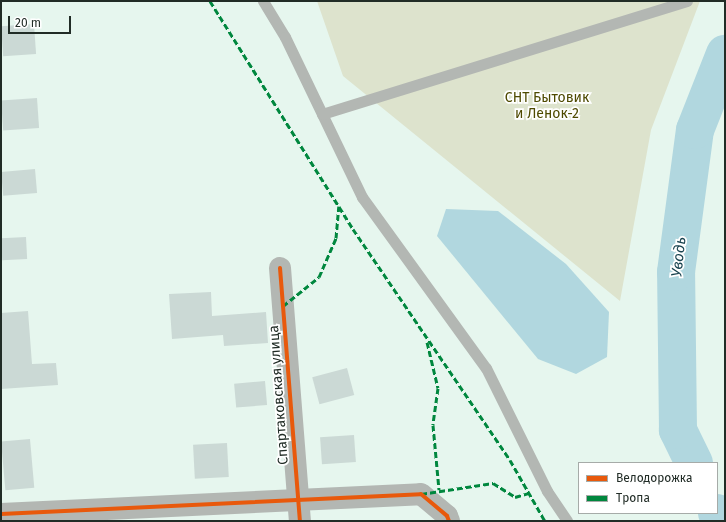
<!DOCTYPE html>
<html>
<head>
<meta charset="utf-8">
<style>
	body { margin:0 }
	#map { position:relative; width:726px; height:522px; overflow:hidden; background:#e6f6ee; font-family:"Fira Sans",sans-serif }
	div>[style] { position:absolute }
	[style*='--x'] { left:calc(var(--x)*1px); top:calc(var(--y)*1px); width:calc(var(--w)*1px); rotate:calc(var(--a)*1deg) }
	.green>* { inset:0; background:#dde3cd }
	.water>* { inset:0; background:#b1d7df }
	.river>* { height:38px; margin:-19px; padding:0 19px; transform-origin:19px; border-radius:19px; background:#b1d7df }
	.building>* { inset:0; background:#cbd9d5; transform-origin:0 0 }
	.lane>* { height:11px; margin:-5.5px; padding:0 5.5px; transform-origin:5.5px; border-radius:5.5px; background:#b3b7b3 }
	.street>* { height:22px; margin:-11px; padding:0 11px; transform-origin:11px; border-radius:11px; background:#b3b7b3 }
	.quiet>* { height:3px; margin-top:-1.5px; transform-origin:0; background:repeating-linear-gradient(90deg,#00873e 0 6px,transparent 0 9px) }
	.cycleway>* { height:4px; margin:-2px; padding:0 2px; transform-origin:2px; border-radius:2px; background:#e8590c }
	span { translate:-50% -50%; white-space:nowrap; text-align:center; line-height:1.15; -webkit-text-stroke:3.5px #fff; paint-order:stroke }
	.park-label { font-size:14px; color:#4e4a01 }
	.street-label { font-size:14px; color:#212c26 }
	.water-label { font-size:15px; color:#19434f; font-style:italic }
	.frame { position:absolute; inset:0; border:2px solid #212c26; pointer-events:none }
	.legend { position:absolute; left:578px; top:462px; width:140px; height:52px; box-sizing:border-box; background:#fff; border:1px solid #a6aba8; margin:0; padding:5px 7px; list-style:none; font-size:12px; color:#212c26 }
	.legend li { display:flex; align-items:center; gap:8px; height:20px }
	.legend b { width:20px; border:1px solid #a6aba8 }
	.scale { position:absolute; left:8px; top:16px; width:63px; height:18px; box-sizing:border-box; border:2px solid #212c26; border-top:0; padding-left:5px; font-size:12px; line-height:14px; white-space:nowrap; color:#212c26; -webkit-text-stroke:3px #fff; paint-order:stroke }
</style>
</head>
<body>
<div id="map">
	<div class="green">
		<i style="clip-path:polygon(317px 1px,700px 1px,651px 130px,620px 301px,343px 76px)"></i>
	</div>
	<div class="water">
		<i style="clip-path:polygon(446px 209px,498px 211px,566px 264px,609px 312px,607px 357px,576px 374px,538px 359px,437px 236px)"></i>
	</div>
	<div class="river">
		<i style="--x:694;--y:463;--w:37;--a:-116"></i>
		<i style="--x:678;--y:430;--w:158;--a:-90.7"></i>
		<i style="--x:676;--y:272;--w:143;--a:-82.4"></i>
		<i style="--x:695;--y:130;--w:82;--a:-68.5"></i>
		<i style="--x:717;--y:513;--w:9;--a:63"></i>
	</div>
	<div class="building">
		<i style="left:34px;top:24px;width:30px;height:33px;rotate:86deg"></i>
		<i style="left:37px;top:98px;width:30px;height:36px;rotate:86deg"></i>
		<i style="left:35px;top:169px;width:24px;height:34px;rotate:85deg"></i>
		<i style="left:26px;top:237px;width:22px;height:25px;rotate:87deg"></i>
		<i style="clip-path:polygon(211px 292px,212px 316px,266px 312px,268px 343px,224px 346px,223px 335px,172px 339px,169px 294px)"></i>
		<i style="clip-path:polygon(28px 311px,32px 364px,56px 363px,58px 385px,1px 389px,1px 313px)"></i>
		<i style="left:347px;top:368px;width:28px;height:36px;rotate:75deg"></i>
		<i style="left:265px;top:381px;width:24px;height:31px;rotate:85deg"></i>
		<i style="left:354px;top:435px;width:27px;height:34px;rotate:86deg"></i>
		<i style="left:30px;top:439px;width:49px;height:29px;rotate:85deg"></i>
		<i style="left:227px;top:443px;width:34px;height:34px;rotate:87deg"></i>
	</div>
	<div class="lane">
		<i style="--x:263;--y:1;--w:42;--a:58.6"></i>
		<i style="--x:285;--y:37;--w:178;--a:64.3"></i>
		<i style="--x:362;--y:197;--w:211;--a:54.1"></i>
		<i style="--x:486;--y:368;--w:137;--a:63.6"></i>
		<i style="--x:547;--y:491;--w:36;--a:56"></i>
		<i style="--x:322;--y:114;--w:382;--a:-17.2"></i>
	</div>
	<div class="street">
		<i style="--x:280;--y:268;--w:254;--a:85.5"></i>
		<i style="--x:1;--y:514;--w:420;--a:-2.7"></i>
		<i style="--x:421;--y:494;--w:34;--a:40"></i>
		<i style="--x:447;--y:516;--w:5;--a:68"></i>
	</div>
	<div class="quiet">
		<i style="--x:210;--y:1;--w:269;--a:57.9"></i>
		<i style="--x:353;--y:229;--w:279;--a:55.8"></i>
		<i style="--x:510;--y:460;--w:70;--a:60.2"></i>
		<i style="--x:283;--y:306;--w:46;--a:-38.9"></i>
		<i style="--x:319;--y:277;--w:43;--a:-66.4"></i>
		<i style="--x:336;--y:238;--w:32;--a:-85"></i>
		<i style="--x:427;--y:342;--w:47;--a:76.6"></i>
		<i style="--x:438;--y:388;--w:37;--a:98"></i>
		<i style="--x:433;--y:425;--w:65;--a:84.7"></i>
		<i style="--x:421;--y:494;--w:73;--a:-8.7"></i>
		<i style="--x:493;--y:483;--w:26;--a:32"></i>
		<i style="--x:515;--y:497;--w:15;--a:-16"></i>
	</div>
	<div class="cycleway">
		<i style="--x:280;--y:268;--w:254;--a:85.5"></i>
		<i style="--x:1;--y:514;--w:420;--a:-2.7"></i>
		<i style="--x:421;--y:494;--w:34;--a:40"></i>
		<i style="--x:447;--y:516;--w:5;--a:68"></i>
	</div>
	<div class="park-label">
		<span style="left:547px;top:106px">СНТ Бытовик<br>и Ленок-2</span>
	</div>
	<div class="street-label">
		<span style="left:279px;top:395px;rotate:-94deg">Спартаковская улица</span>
	</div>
	<div class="water-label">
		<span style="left:679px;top:257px;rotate:-84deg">Уводь</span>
	</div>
	<div class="frame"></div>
	<ul class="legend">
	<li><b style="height:5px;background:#e8590c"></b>Велодорожка</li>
	<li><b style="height:5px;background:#00873e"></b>Тропа</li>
	</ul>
	<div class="scale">20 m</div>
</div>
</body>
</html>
